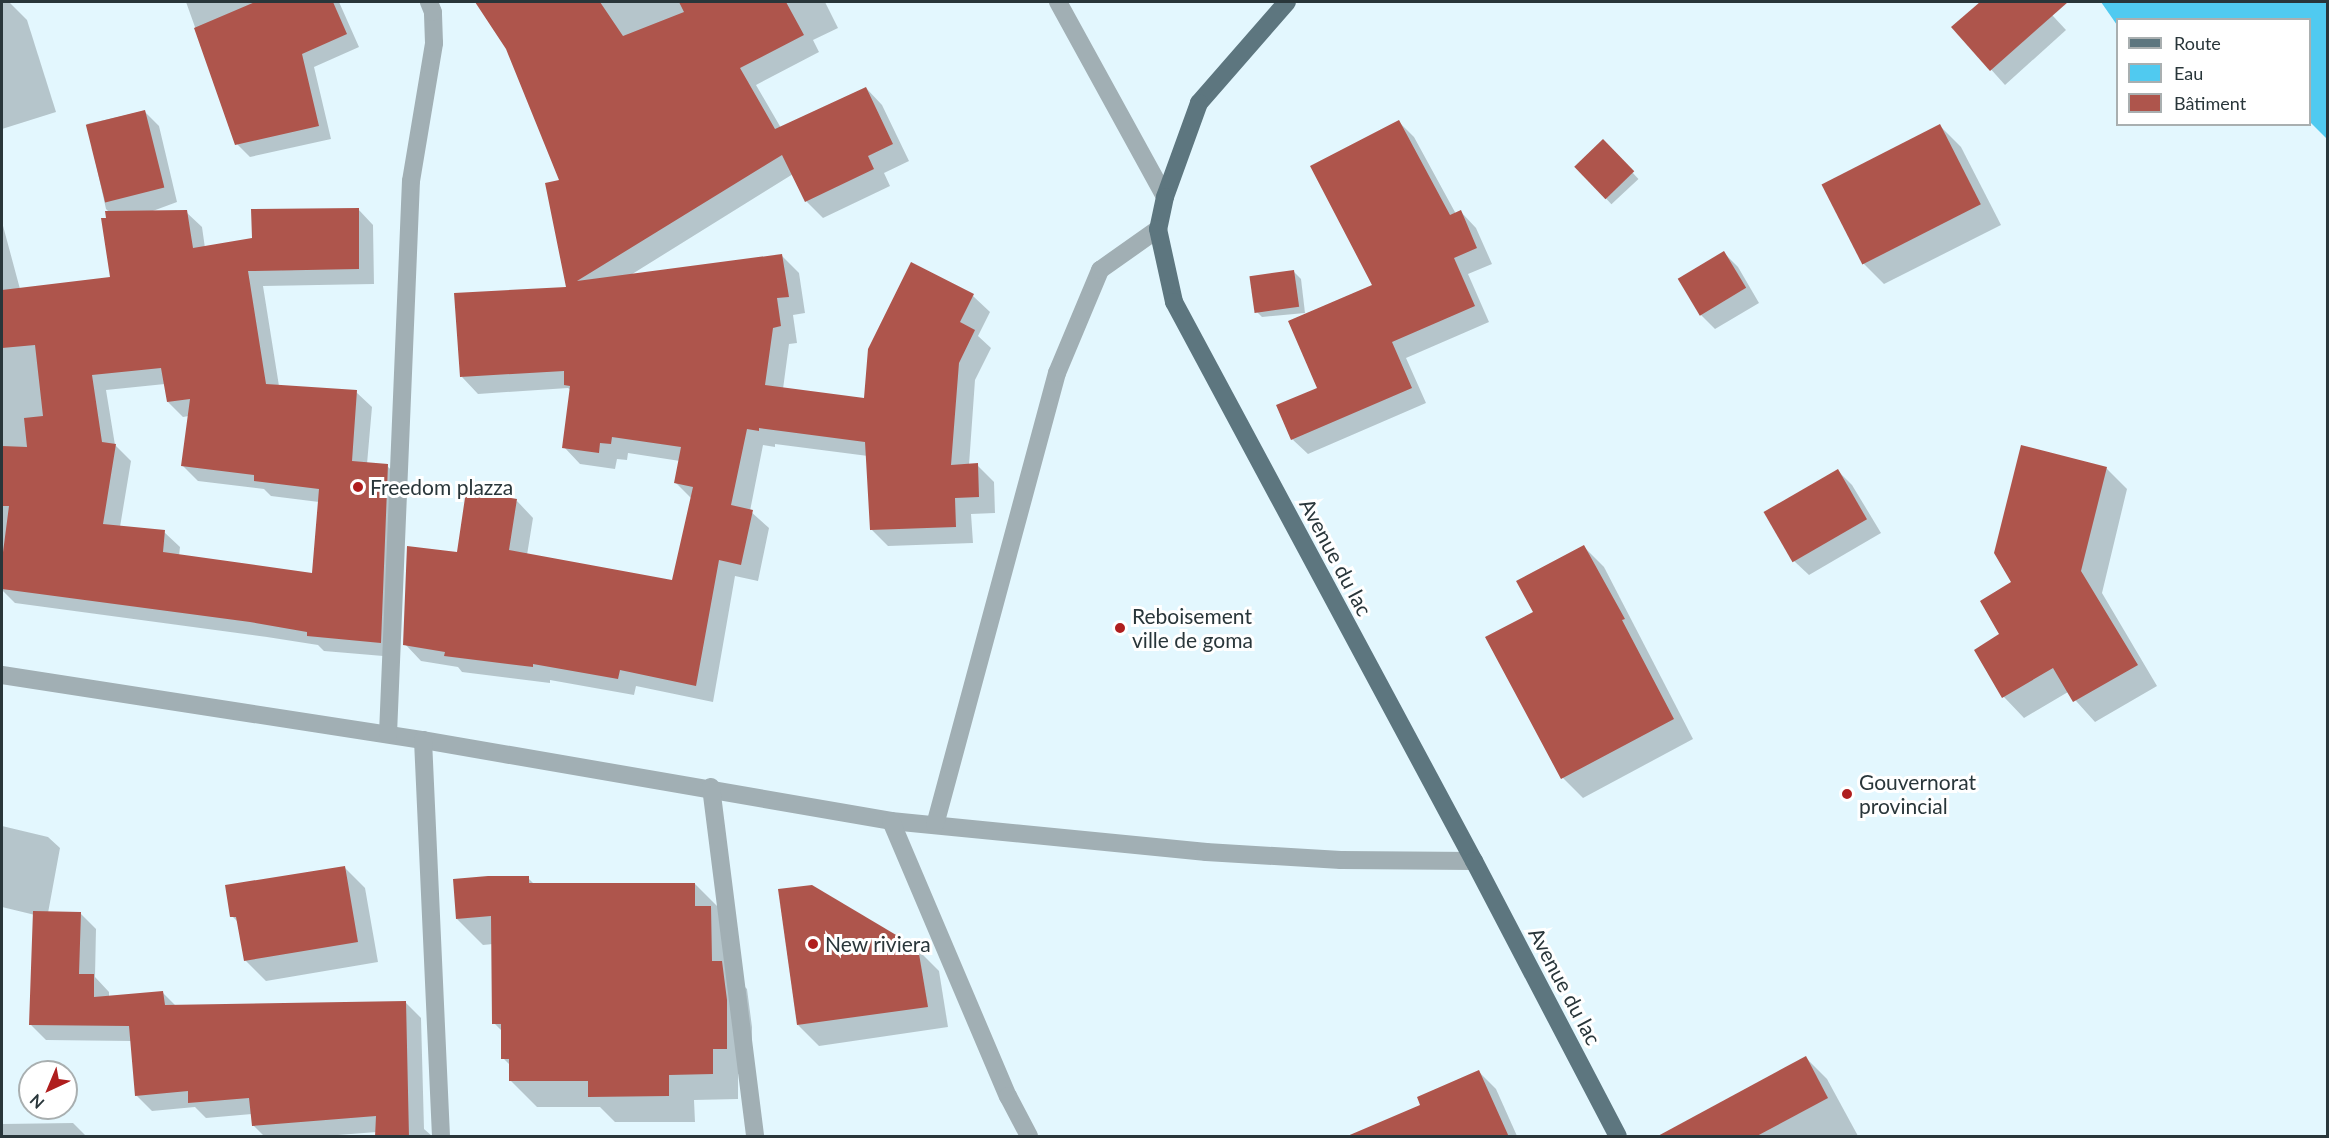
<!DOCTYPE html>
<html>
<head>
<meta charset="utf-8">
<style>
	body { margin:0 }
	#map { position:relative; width:2329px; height:1138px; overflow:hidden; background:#e3f7fe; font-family:Lato,sans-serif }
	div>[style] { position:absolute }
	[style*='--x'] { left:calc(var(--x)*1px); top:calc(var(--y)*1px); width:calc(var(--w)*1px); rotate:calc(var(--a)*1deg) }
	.water>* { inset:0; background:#50caf0 }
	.shadow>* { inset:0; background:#0003; transform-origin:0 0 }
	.building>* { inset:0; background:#ae554c; transform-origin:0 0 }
	.minor>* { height:18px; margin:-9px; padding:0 9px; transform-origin:9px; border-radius:9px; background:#a1afb4 }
	.major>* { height:18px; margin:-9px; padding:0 9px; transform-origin:9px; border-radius:9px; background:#5d767f }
	.dots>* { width:16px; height:16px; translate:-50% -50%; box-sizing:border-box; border:3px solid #fff; border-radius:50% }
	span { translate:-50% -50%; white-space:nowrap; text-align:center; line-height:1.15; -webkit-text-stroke:6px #fff; paint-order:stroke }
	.poi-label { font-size:21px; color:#29363a }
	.left { translate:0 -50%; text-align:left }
	.street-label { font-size:21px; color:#29363a }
	.frame { position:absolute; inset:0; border:3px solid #29363a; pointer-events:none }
	.legend { position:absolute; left:2116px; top:18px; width:195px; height:108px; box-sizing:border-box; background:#fff; border:2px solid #a9afb0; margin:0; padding:8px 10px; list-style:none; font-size:18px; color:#29363a }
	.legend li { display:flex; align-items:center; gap:12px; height:30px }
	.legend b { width:30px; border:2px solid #a9afb0 }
	.north { position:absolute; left:18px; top:1060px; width:60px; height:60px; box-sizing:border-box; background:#fff; border:2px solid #a9afb0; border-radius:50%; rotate:224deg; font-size:16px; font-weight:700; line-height:24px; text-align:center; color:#29363a }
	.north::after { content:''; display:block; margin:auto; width:21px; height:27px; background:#af1e1e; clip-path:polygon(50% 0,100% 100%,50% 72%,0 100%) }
</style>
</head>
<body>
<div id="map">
	<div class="water">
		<i style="clip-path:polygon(2101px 2px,2327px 2px,2327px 139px,2310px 122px,2310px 20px,2118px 20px,2117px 25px)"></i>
	</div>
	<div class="shadow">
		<i style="clip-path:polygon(2px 2px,9px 2px,27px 20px,56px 112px,2px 129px)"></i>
		<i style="clip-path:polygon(186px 2px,339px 2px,359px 47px,314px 67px,331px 139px,250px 157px,237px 144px)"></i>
		<i style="clip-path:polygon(477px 2px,825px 2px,838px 28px,813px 40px,819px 52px,756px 85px,781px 128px,866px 88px,882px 105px,909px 161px,884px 173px,890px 186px,823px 218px,807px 202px,793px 174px,629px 276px,782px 256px,799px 273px,805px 313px,793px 315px,797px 343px,789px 344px,783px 389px,865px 400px,973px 296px,990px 312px,978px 336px,991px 348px,975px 380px,969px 465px,977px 465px,994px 482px,995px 513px,971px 514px,973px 543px,888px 546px,871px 529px,868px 456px,775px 444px,775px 447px,763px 445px,750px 511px,769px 528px,758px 581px,735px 576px,713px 702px,636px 686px,634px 695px,550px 680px,550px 683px,462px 672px,458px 667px,421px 661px,405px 644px,458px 553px,517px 501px,533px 518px,527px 555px,673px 581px,692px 499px,675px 482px,680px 461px,628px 453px,627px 460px,617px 459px,615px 469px,580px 464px,564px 447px,571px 390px,568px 388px,478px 394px,462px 377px,568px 288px,561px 181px,508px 48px)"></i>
		<i style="clip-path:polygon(1982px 2px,2040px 2px,2066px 30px,2005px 85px,1953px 27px)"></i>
		<i style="clip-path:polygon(evenodd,144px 111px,159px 126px,177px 202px,150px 212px,186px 212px,202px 227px,205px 248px,253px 240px,358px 209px,373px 225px,374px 284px,263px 286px,279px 386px,356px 392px,372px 407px,367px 464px,387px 466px,403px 481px,395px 657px,324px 651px,318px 645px,267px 637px,15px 603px,2px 590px,2px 222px,20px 289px,112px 278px,110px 213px,106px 209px,87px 124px,144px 111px,165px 384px,168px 402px,183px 417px,189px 416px,183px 466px,198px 481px,264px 489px,271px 496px,319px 502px,313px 575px,179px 556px,180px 547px,164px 532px,120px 527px,131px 461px,115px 445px,106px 390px,165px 384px)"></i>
		<i style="clip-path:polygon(1399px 122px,1414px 137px,1456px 214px,1461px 212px,1476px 228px,1492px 264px,1468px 274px,1489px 322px,1406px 358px,1426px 403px,1308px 454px,1292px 439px,1374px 286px)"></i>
		<i style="clip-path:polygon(1940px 126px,1961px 147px,2001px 225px,1884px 284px,1863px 263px,1824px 185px)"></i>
		<i style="left:1603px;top:141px;width:52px;height:37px;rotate:47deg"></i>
		<i style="clip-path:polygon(1724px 253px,1738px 267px,1759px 303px,1715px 329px,1700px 314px,1679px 279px)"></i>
		<i style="clip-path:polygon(1294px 272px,1301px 279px,1305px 313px,1262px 317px,1255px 310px)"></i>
		<i style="clip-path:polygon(2106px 468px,2127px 489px,2102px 593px,2157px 686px,2095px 722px,2068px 692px,2024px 718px,2004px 697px,2001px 635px,2013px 583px)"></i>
		<i style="clip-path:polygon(1838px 471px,1852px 485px,1881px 533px,1809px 575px,1794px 561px,1766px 513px)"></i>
		<i style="clip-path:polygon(1584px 547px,1604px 567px,1693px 739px,1583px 798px,1563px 778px,1535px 612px)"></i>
		<i style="clip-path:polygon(2px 826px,48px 837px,60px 848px,48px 913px,80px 913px,96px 929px,95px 977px,109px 992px,109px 997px,163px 993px,177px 1007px,405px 1002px,421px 1018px,424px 1129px,432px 1136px,377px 1136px,377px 1132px,325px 1136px,264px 1136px,253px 1125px,252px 1114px,206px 1118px,195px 1107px,152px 1111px,136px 1095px,132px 1041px,46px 1040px,30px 1024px,35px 915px,2px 907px)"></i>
		<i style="clip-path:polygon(344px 867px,365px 888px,378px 962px,266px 981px,245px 960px,239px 923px,232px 916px)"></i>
		<i style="clip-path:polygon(528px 878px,535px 885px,695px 884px,721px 910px,737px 979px,747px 989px,752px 1027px,752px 1074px,738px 1074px,738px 1099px,694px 1100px,695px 1122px,615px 1122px,600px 1107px,537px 1107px,511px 1081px,511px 1066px,503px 1058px,503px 1032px,494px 1023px,493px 944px,483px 945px,457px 919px)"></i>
		<i style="clip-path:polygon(917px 949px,939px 971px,948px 1027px,819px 1046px,798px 1025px)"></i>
		<i style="clip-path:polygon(1806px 1058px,1827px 1079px,1858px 1136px,1706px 1136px)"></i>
		<i style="clip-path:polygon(1479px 1072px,1496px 1089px,1517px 1136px,1405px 1136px,1422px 1105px)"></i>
		<i style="clip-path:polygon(73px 1123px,86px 1136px,2px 1136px,2px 1124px)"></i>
	</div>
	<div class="building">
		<i style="clip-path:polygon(255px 2px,333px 2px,347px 34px,302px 54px,319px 126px,235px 145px,194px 28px)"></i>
		<i style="clip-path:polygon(475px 2px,600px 2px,623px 36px,684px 12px,679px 2px,786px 2px,804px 35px,740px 68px,775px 129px,866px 87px,893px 144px,868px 156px,874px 169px,805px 202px,782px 155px,577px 281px,782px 254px,789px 297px,777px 298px,781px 326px,773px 328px,765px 385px,864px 398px,868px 349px,911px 262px,974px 294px,960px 322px,975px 330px,959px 363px,951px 465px,978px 463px,979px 497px,955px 498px,956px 527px,870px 530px,865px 442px,759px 428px,759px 431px,747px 429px,731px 505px,753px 510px,741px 565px,719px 560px,696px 686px,620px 670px,618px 679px,533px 664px,533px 667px,444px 656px,445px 652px,403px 645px,407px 546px,457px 552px,466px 491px,517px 499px,509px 550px,672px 580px,693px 487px,674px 483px,681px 447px,612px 437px,611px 444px,600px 443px,599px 453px,562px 448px,570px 386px,564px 385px,564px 371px,460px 377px,454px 293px,566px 287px,545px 183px,559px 180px,506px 49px)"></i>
		<i style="clip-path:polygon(1980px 2px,2068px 2px,1990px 71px,1951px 27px)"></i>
		<i style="left:145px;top:110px;width:80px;height:61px;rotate:76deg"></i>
		<i style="clip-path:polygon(1399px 120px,1450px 215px,1461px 210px,1477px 248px,1454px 258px,1475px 306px,1392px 342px,1412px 388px,1291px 440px,1276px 405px,1317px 388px,1288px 321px,1372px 285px,1310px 166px)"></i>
		<i style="left:1940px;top:124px;width:90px;height:133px;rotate:63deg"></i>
		<i style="left:1603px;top:139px;width:45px;height:40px;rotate:46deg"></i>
		<i style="clip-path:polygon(evenodd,359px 208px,359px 269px,248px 271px,266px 384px,357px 390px,352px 461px,388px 464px,381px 643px,307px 636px,307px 632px,250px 622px,2px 589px,2px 560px,9px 506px,2px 506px,2px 446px,27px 447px,24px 418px,43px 416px,35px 345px,2px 348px,2px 290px,110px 277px,101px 218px,106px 218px,105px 211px,187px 210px,193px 248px,252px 238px,251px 209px,359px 208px,161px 368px,167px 402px,190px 399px,181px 466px,254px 475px,254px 481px,319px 489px,312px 573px,163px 552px,165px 530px,103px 524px,116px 444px,102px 442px,92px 375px,161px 368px)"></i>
		<i style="left:1724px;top:251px;width:43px;height:54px;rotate:59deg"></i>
		<i style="left:1294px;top:270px;width:37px;height:45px;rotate:82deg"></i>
		<i style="clip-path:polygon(2021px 445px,2107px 467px,2081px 571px,2138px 665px,2073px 702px,2053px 668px,2002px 698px,1974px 650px,1999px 634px,1980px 601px,2011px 582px,1994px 553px)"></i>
		<i style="left:1838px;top:469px;width:58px;height:86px;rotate:60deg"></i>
		<i style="clip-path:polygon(1584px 545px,1625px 619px,1622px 620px,1674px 719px,1561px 779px,1485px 637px,1533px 612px,1516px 581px)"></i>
		<i style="clip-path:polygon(345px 866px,358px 942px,244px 961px,236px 917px,230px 917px,225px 885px)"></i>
		<i style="clip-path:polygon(488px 876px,529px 876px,529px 883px,695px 883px,695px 906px,711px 906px,712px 961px,722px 961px,727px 1000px,727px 1049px,713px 1049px,713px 1074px,669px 1075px,669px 1096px,588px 1097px,588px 1081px,509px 1081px,509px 1059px,501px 1059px,501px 1024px,492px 1024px,491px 916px,456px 919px,453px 879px)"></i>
		<i style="clip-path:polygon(812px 885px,918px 948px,928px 1007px,797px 1025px,778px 889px)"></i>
		<i style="clip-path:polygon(33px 911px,81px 912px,79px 974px,94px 974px,94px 997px,163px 991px,165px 1005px,406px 1001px,409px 1137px,375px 1137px,376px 1116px,252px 1126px,249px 1098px,188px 1103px,188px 1091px,135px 1096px,129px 1026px,29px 1025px)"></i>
		<i style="clip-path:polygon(1806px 1056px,1828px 1098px,1755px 1137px,1656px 1137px)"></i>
		<i style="clip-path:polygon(1479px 1070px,1509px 1137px,1345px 1137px,1420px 1105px,1417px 1097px)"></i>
	</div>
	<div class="minor">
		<i style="--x:1058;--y:2;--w:222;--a:61.2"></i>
		<i style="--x:2;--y:675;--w:426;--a:8.8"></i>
		<i style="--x:423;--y:740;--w:475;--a:9.8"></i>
		<i style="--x:891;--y:821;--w:317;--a:5.6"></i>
		<i style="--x:1206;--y:852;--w:135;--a:3.4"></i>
		<i style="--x:1341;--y:860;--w:133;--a:0.4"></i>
		<i style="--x:388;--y:734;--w:553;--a:-87.62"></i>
		<i style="--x:411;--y:181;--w:140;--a:-80.5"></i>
		<i style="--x:434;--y:43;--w:31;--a:-92"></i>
		<i style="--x:433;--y:12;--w:11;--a:-112"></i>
		<i style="--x:423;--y:740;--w:396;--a:87.4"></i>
		<i style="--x:711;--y:787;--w:352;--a:82.8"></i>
		<i style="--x:891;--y:821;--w:299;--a:67"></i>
		<i style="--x:1008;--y:1096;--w:45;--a:62.3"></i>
		<i style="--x:935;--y:825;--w:468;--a:-74.9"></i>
		<i style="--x:1057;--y:373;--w:112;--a:-67.3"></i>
		<i style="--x:1100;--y:270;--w:71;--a:-35.3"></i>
	</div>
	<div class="major">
		<i style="--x:1287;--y:2;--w:134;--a:131.1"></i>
		<i style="--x:1199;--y:103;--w:100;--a:109.9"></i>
		<i style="--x:1165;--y:197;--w:33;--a:102"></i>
		<i style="--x:1158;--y:229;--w:75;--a:77.6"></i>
		<i style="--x:1174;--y:302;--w:634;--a:61.78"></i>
		<i style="--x:1474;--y:861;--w:310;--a:62.4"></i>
	</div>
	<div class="dots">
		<i style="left:358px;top:487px;background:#af1e1e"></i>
		<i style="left:1120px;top:628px;background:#af1e1e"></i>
		<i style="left:1847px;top:794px;background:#af1e1e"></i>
		<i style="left:813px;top:944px;background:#af1e1e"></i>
	</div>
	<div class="poi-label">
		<span class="left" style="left:370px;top:487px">Freedom plazza</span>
		<span class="left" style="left:1132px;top:628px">Reboisement<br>ville de goma</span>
		<span class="left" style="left:1859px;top:794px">Gouvernorat<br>provincial</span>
		<span class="left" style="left:825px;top:944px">New riviera</span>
	</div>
	<div class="street-label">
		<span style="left:1336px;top:557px;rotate:62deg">Avenue du lac</span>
		<span style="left:1565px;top:986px;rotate:62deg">Avenue du lac</span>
	</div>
	<div class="frame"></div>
	<ul class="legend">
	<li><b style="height:8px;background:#5d767f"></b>Route</li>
	<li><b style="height:16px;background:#50caf0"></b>Eau</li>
	<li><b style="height:16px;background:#ae554c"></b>Bâtiment</li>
	</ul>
	<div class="north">N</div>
</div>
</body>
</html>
